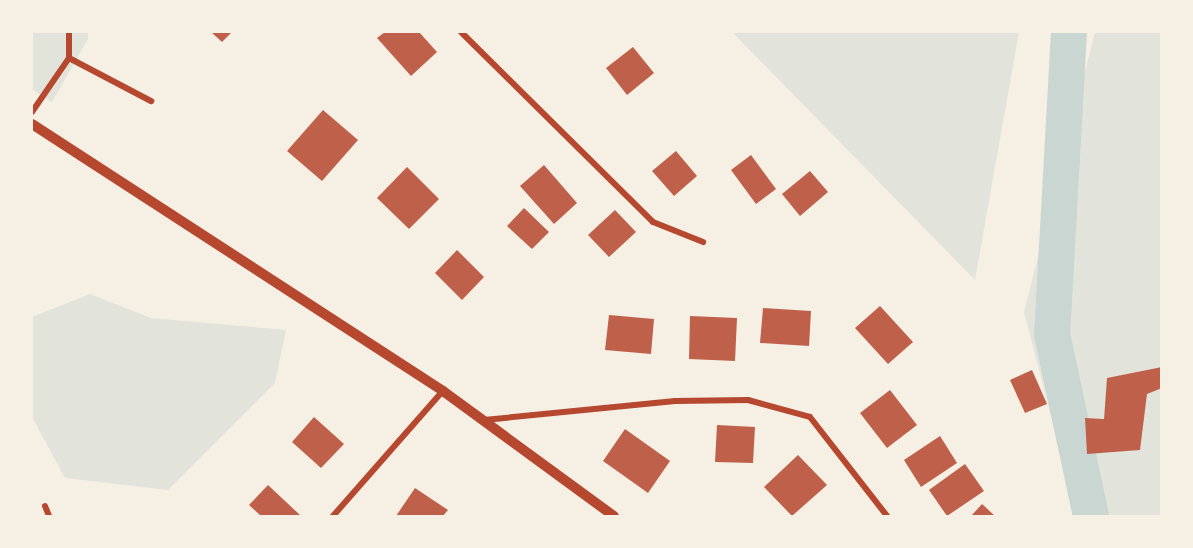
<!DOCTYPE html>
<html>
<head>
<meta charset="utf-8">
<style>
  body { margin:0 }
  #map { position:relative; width:1193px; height:548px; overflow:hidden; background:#f6efe4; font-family:Overpass,sans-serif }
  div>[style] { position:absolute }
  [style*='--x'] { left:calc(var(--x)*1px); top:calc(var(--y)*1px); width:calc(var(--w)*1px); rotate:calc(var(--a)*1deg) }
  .green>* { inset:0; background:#e2e4dc }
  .river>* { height:36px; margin:-18px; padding:0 18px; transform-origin:18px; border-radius:18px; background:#c9d6d2 }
  .building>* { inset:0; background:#bf614a }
  .minor>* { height:6px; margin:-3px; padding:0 3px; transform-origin:3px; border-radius:3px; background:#b5482f }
  .tertiary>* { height:10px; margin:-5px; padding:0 5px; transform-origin:5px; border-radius:5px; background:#b5482f }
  span { translate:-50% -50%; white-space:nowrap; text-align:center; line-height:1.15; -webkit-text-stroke:4.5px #f6efe4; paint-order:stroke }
  .frame { position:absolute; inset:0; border:33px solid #f6efe4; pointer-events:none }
</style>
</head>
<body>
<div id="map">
  <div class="green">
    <i style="clip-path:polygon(32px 32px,88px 32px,88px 39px,52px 102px,32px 89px)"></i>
    <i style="clip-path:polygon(732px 32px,1019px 32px,975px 280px)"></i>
    <i style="clip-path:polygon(1095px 32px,1161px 32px,1161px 516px,1077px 516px,1024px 312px)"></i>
    <i style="clip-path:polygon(90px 294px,151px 318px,286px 330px,275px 383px,168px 490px,65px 478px,32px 417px,32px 317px)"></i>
  </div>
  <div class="river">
    <i style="--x:1069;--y:32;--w:302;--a:93.2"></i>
    <i style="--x:1052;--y:334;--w:186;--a:77.9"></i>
  </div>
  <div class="building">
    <i style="clip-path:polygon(211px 32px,232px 32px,222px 42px)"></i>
    <i style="clip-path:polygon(385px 32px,419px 32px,437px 52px,411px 76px,377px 38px)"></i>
    <i style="clip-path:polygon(633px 47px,654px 73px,627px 95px,606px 68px)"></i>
    <i style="clip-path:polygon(323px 110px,358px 140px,322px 181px,287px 151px)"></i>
    <i style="clip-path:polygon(676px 151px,697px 176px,674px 196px,652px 171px)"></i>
    <i style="clip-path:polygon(751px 155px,776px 189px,756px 204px,731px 170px)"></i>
    <i style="clip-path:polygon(544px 165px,577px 203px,554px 224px,520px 186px)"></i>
    <i style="clip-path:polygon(407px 167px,439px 199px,409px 229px,377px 198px)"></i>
    <i style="clip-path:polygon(810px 171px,828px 192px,800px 216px,782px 194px)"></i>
    <i style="clip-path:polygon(524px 208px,549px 232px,532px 249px,507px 226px)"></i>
    <i style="clip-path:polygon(615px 210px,636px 232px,609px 257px,588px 235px)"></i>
    <i style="clip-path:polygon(457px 250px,484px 277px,462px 300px,435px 273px)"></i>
    <i style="clip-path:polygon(880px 306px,913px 342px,888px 364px,855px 328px)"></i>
    <i style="clip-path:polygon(763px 308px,811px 311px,809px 346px,760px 343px)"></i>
    <i style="clip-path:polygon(609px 315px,654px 319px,651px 354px,605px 350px)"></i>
    <i style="clip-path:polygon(690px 316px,737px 318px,735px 361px,689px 359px)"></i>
    <i style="clip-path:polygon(1162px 367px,1162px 388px,1147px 394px,1140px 450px,1087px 454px,1085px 418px,1104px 419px,1107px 378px)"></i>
    <i style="clip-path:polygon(1032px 370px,1047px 404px,1025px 413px,1010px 380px)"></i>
    <i style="clip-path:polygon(890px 390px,917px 425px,887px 448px,860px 413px)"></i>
    <i style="clip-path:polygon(314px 417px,344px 444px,321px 468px,292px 442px)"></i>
    <i style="clip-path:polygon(717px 425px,755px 427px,753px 463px,715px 462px)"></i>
    <i style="clip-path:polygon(625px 429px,670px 461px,648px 493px,603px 461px)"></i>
    <i style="clip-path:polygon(940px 436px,957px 463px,921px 487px,904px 460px)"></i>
    <i style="clip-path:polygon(798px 455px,827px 485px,792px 516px,764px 487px)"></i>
    <i style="clip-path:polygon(965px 464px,984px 491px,947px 516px,929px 490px)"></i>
    <i style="clip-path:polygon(268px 485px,301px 516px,261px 516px,249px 505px)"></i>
    <i style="clip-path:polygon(415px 488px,448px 510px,443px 516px,396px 516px)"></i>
    <i style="clip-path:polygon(982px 504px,995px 516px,971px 516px)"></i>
  </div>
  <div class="minor">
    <i style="--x:461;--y:32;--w:270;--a:44.7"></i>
    <i style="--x:653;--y:222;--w:54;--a:21.8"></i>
    <i style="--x:69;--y:58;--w:93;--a:27.7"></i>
    <i style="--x:32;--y:112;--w:65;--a:-55.6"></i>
    <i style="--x:69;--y:58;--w:26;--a:-90"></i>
    <i style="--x:484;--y:420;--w:192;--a:-5.7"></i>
    <i style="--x:675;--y:401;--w:73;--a:-0.8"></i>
    <i style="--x:748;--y:400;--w:64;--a:15.3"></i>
    <i style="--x:810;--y:417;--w:125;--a:52.1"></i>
    <i style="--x:45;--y:506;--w:11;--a:68"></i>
    <i style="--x:333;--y:516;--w:167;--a:-48.7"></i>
  </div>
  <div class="tertiary">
    <i style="--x:32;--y:124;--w:490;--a:33"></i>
    <i style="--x:443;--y:391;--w:212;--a:36.2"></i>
  </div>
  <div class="frame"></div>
</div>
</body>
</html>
